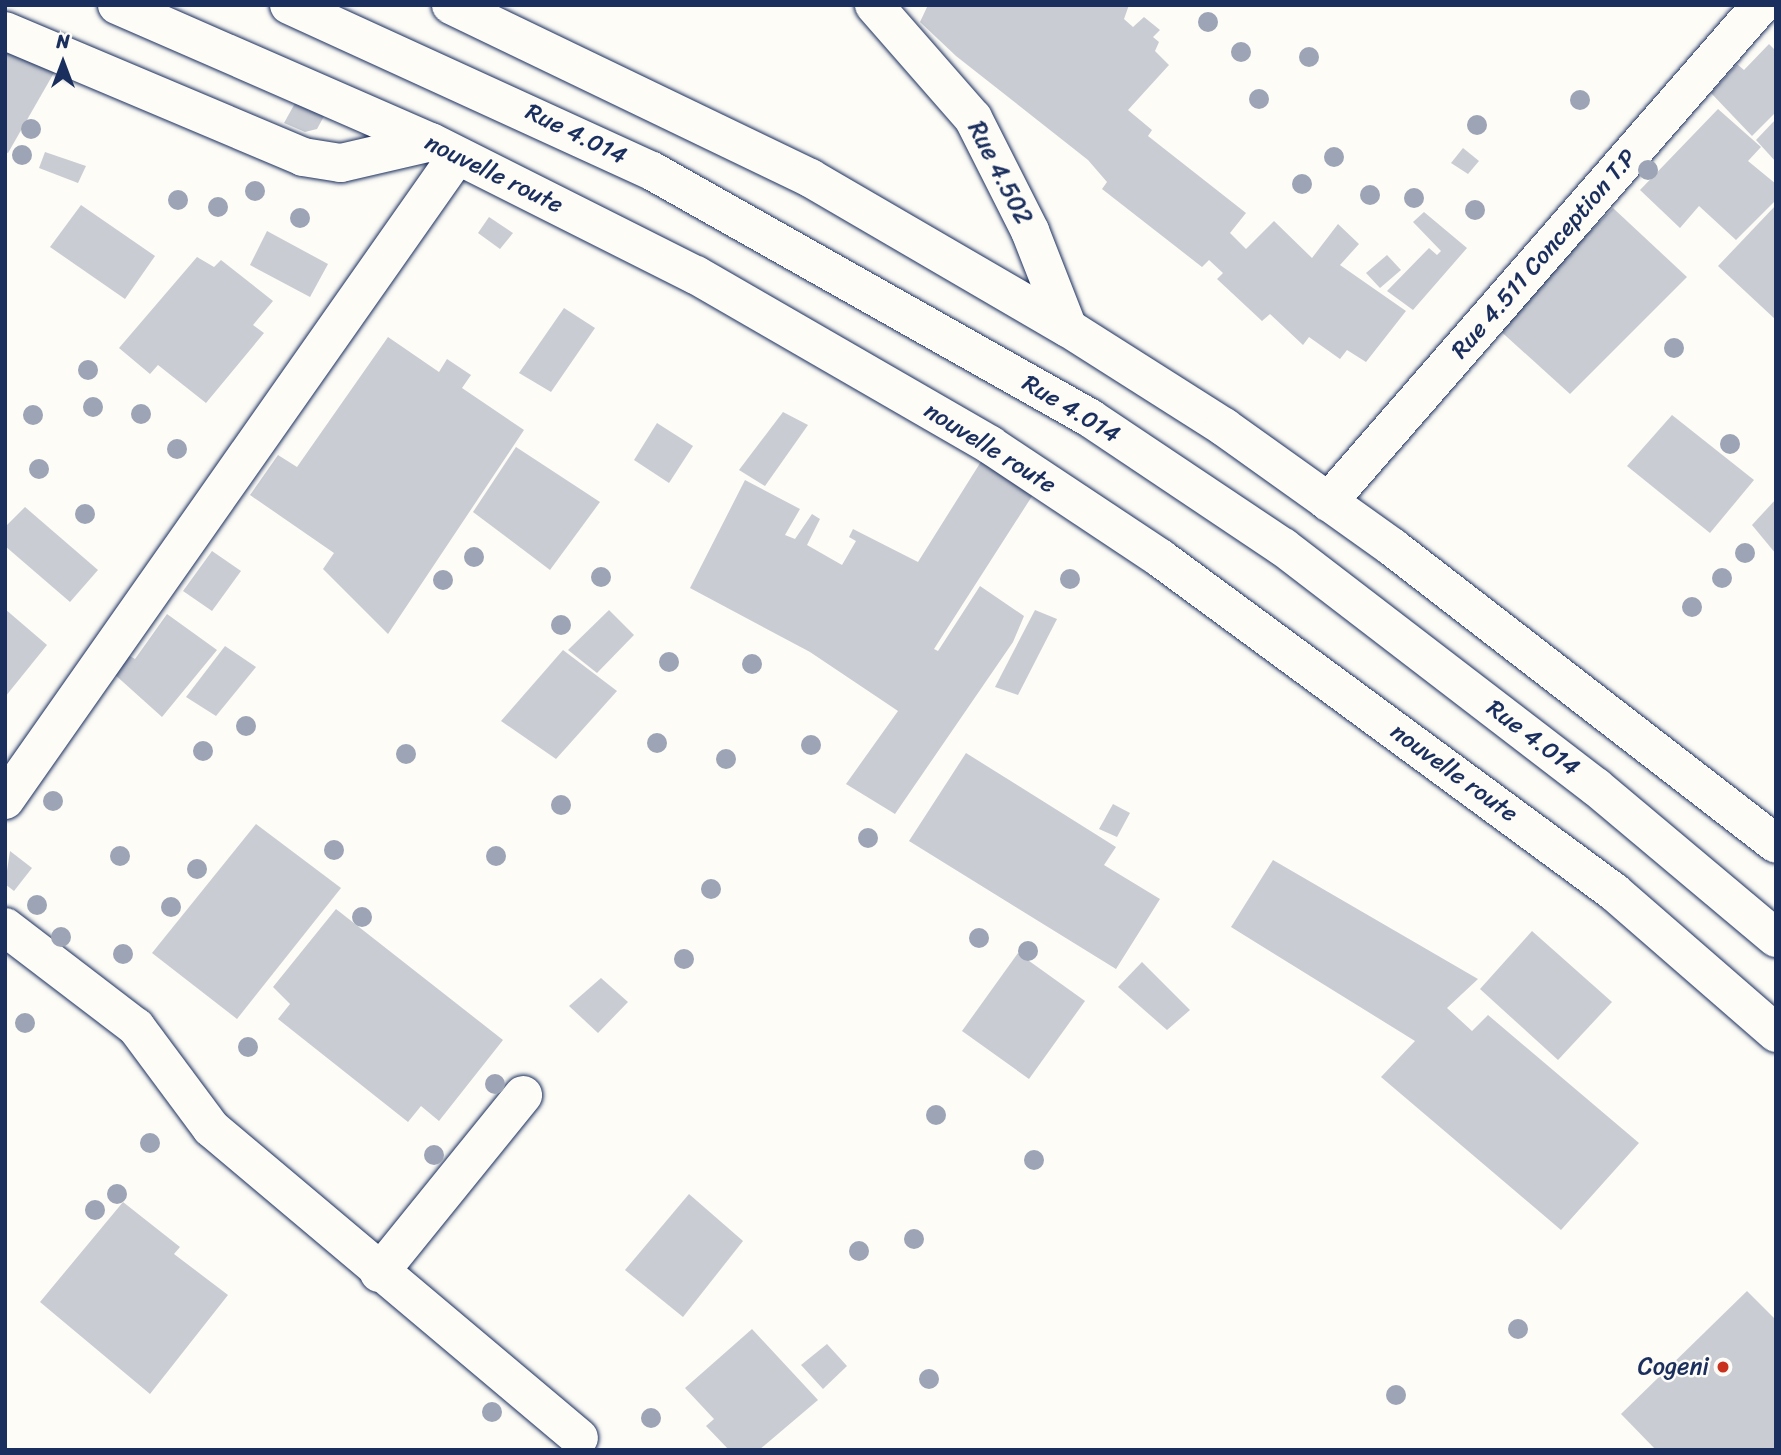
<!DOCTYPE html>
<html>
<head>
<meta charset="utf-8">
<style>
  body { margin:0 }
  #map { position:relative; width:1781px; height:1455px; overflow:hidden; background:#fdfcf7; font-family:Sriracha,sans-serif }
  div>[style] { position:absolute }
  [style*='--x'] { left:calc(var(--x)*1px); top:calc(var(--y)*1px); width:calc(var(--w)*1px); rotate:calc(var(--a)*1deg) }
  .building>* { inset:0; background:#c9ccd3 }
  .roads { filter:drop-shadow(0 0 2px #1b2f5e) drop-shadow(0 0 2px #1b2f5e) }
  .minor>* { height:38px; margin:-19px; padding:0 19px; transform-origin:19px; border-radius:19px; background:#fdfcf7 }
  .highway>* { height:38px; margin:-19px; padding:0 19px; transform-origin:19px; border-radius:19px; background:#fdfcf7 }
  .trees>* { width:20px; height:20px; margin:-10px; border-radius:50%; background:#9ca4b5 }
  .dots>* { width:19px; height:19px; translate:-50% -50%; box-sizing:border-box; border:4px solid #fdfcf7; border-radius:50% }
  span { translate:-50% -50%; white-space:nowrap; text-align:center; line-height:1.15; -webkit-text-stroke:5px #fdfcf7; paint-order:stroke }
  .street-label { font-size:24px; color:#1b2f5e }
  .poi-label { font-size:24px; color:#1b2f5e }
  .right { translate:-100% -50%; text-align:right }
  .frame { position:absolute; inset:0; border:7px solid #1b2f5e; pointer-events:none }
  .north { position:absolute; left:28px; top:28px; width:70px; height:70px; -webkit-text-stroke:5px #fdfcf7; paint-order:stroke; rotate:0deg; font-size:19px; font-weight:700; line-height:28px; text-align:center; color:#1b2f5e }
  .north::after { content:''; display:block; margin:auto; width:24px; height:32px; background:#1b2f5e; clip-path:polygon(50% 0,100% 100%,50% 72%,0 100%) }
</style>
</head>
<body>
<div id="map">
  <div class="building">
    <i style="clip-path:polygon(928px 5px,1129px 5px,1124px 19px,1133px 27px,1144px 17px,1160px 30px,1153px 37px,1159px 42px,1155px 51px,1169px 65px,1128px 110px,1152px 130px,1148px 136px,1246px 213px,1230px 233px,1246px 249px,1274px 221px,1312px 258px,1338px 224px,1359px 244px,1340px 265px,1406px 311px,1366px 362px,1347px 350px,1340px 359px,1309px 337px,1303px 345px,1270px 314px,1262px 321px,1217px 279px,1223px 273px,1209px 260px,1202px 267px,1102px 189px,1107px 182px,1088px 160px,956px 56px,920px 22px)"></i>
    <i style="clip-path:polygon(1769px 44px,1776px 51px,1776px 112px,1752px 136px,1711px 93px,1737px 64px,1744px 70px)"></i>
    <i style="clip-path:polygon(5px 48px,55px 71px,8px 153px,5px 152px)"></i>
    <i style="clip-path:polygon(299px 96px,328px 109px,317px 129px,305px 132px,284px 123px)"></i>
    <i style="clip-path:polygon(1718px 109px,1761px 147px,1748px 161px,1776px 184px,1776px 200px,1736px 240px,1699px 206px,1680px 228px,1640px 190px)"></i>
    <i style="clip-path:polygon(1776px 119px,1776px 162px,1756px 140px)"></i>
    <i style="clip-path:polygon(1463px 148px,1479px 161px,1468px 174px,1451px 163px)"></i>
    <i style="clip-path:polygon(45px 152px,86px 166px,78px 183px,39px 168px)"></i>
    <i style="clip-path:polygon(81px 205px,155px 256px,125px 299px,50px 247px)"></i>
    <i style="clip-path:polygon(1776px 205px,1776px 320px,1718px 266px)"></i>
    <i style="clip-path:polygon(1613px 208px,1687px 277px,1570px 394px,1496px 327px)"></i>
    <i style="clip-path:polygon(1424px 212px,1467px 248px,1413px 310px,1387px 291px,1429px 248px,1437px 255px,1441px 251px,1413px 222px)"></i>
    <i style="clip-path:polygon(489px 217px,513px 233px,500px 249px,478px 233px)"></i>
    <i style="clip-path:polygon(267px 231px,328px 264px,310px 297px,250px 265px)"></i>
    <i style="clip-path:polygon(1387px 255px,1401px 270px,1380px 288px,1366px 273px)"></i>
    <i style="clip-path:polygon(197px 257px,214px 267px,221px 260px,273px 301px,253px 325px,264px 333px,206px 403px,158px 365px,150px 374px,119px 348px)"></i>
    <i style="clip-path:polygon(564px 308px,595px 328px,551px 392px,519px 373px)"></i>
    <i style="clip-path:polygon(388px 337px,439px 372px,447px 359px,471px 375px,462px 388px,524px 430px,388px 634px,323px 569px,334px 553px,250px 495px,278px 455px,297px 467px)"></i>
    <i style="clip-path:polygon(783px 412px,808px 425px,765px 486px,739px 470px)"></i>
    <i style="clip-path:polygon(1672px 415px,1754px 480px,1710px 533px,1627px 466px)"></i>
    <i style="clip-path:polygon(657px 423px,693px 446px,669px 483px,634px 460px)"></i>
    <i style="clip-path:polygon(516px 447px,600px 502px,550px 570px,473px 512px)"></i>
    <i style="clip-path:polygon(982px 460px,1036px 490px,934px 649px,938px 651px,980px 586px,1024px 616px,1013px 642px,895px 814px,846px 784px,898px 711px,810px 652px,690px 588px,745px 480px,800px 509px,785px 535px,795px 539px,812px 514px,820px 519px,807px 545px,842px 565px,856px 541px,849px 537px,853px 529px,918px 562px)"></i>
    <i style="clip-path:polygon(1776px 499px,1776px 554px,1752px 525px)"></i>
    <i style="clip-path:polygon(25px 507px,98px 570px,70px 602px,5px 546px,5px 527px)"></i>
    <i style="clip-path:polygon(212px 551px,241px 571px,212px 611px,183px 591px)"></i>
    <i style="clip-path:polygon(5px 609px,47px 645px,5px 697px)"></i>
    <i style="clip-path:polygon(609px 610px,634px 635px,597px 673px,568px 650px)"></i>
    <i style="clip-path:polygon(1035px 610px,1057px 619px,1018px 695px,995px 687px)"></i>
    <i style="clip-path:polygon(167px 614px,217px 650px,162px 717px,113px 673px,128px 655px,135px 659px)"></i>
    <i style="clip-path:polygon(225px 646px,256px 667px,216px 716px,186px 697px)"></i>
    <i style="clip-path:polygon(563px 650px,617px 691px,556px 759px,501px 721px)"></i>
    <i style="clip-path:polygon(966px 753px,1116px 847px,1104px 865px,1160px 899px,1116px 969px,909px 841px)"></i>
    <i style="clip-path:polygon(1113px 804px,1130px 813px,1117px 837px,1099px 829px)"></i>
    <i style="clip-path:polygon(256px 824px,341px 888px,237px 1019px,152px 953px)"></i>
    <i style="clip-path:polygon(10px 851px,32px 868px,14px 891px,5px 884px)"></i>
    <i style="clip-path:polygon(1273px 860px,1478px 979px,1447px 1008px,1472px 1031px,1488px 1015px,1639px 1143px,1561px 1230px,1381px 1077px,1415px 1041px,1231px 927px)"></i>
    <i style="clip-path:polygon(336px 909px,503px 1040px,439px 1121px,421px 1106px,408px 1122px,278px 1019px,290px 1004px,273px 987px)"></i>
    <i style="clip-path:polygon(1532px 931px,1612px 1002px,1558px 1060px,1480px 989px)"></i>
    <i style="clip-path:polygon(1018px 953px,1085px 1001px,1029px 1079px,962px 1031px)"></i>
    <i style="clip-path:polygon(1142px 962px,1190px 1010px,1167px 1030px,1118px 987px)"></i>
    <i style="clip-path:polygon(601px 978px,628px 1002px,598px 1033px,569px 1006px)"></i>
    <i style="clip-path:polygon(689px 1194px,743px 1241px,683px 1317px,625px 1270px)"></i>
    <i style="clip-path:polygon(123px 1202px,180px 1247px,174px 1254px,228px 1295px,150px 1394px,40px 1302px)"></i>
    <i style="clip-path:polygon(1747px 1291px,1776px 1320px,1776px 1450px,1656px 1450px,1621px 1414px)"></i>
    <i style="clip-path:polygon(752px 1329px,818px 1400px,759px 1450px,729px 1450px,706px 1426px,714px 1419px,685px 1388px)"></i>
    <i style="clip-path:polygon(827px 1344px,847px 1366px,823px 1389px,801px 1365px)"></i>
  </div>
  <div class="roads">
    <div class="minor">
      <i style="--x:874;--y:5;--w:150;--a:48.8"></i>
      <i style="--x:973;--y:118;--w:127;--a:63.2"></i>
      <i style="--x:1030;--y:231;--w:104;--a:68.6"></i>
      <i style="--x:5;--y:31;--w:324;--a:22.9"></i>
      <i style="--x:303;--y:157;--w:38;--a:9"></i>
      <i style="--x:341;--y:163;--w:92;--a:-13.1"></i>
      <i style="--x:1328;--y:502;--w:659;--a:-48.94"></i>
      <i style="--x:5;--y:800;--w:787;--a:-54.94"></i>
      <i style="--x:5;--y:927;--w:165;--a:37.4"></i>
      <i style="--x:136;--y:1027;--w:126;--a:53.4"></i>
      <i style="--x:211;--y:1128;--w:481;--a:40.1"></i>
      <i style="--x:379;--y:1273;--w:229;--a:-51"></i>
    </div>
    <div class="highway">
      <i style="--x:117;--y:5;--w:343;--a:23.6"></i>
      <i style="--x:431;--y:142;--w:297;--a:26.7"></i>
      <i style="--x:696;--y:275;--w:340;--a:30"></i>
      <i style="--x:990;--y:445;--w:204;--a:33.6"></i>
      <i style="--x:1160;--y:558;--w:564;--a:36.34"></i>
      <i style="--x:1614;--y:892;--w:215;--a:41"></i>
      <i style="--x:289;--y:5;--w:399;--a:24.6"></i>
      <i style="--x:652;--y:171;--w:503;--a:29.42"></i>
      <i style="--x:1090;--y:418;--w:232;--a:33.8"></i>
      <i style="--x:1283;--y:547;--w:394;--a:37.5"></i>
      <i style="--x:1596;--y:787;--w:235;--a:40"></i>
      <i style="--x:451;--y:5;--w:399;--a:25.7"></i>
      <i style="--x:810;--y:178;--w:298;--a:30.2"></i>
      <i style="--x:1068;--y:328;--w:185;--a:32.4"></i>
      <i style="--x:1224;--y:427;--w:206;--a:35.5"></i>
      <i style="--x:1392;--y:547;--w:485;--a:37.7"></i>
    </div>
  </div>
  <div class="trees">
    <i style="left:1208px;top:22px"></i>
    <i style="left:1241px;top:52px"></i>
    <i style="left:1309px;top:57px"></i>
    <i style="left:1259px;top:99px"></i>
    <i style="left:1580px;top:100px"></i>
    <i style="left:1477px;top:125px"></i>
    <i style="left:31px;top:129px"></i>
    <i style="left:22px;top:155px"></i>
    <i style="left:1334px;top:157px"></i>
    <i style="left:1648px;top:170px"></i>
    <i style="left:1302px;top:184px"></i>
    <i style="left:255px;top:191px"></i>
    <i style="left:1370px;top:195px"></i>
    <i style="left:1414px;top:198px"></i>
    <i style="left:178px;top:200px"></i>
    <i style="left:218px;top:207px"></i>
    <i style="left:1475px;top:210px"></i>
    <i style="left:300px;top:218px"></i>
    <i style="left:1674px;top:348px"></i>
    <i style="left:88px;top:370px"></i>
    <i style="left:93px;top:407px"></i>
    <i style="left:141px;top:414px"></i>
    <i style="left:33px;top:415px"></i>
    <i style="left:1730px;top:444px"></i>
    <i style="left:177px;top:449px"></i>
    <i style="left:39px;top:469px"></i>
    <i style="left:85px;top:514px"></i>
    <i style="left:1745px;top:553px"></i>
    <i style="left:474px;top:557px"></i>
    <i style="left:601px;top:577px"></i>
    <i style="left:1722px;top:578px"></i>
    <i style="left:1070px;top:579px"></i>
    <i style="left:443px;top:580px"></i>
    <i style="left:1692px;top:607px"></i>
    <i style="left:561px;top:625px"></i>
    <i style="left:669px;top:662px"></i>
    <i style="left:752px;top:664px"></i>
    <i style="left:246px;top:726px"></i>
    <i style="left:657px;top:743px"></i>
    <i style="left:811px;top:745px"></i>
    <i style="left:203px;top:751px"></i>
    <i style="left:406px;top:754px"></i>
    <i style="left:726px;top:759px"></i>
    <i style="left:53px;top:801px"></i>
    <i style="left:561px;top:805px"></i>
    <i style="left:868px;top:838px"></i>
    <i style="left:334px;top:850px"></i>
    <i style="left:120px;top:856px"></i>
    <i style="left:496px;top:856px"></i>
    <i style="left:197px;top:869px"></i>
    <i style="left:711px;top:889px"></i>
    <i style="left:37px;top:905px"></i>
    <i style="left:171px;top:907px"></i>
    <i style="left:362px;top:917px"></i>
    <i style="left:61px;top:937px"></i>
    <i style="left:979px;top:938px"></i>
    <i style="left:1028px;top:951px"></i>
    <i style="left:123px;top:954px"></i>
    <i style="left:684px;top:959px"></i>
    <i style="left:25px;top:1023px"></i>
    <i style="left:248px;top:1047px"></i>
    <i style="left:495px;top:1084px"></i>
    <i style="left:936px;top:1115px"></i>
    <i style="left:150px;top:1143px"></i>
    <i style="left:434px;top:1155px"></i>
    <i style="left:1034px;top:1160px"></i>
    <i style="left:117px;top:1194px"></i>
    <i style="left:95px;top:1210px"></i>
    <i style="left:914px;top:1239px"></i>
    <i style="left:859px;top:1251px"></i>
    <i style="left:1518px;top:1329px"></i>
    <i style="left:929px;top:1379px"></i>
    <i style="left:1396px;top:1395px"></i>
    <i style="left:492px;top:1412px"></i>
    <i style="left:651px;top:1418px"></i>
  </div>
  <div class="dots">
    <i style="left:1723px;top:1367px;background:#c8321e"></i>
  </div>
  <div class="street-label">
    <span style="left:576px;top:134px;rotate:26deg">Rue 4.014</span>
    <span style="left:1000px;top:173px;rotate:63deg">Rue 4.502</span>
    <span style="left:494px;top:174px;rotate:26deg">nouvelle route</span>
    <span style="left:1544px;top:254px;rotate:-49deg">Rue 4.511 Conception T.P</span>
    <span style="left:1071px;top:409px;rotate:31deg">Rue 4.014</span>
    <span style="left:990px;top:448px;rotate:32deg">nouvelle route</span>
    <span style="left:1533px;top:738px;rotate:37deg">Rue 4.014</span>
    <span style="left:1454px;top:773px;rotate:36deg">nouvelle route</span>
  </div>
  <div class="poi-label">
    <span class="right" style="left:1709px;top:1367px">Cogeni</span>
  </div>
  <div class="frame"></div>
  <div class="north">N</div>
</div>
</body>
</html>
